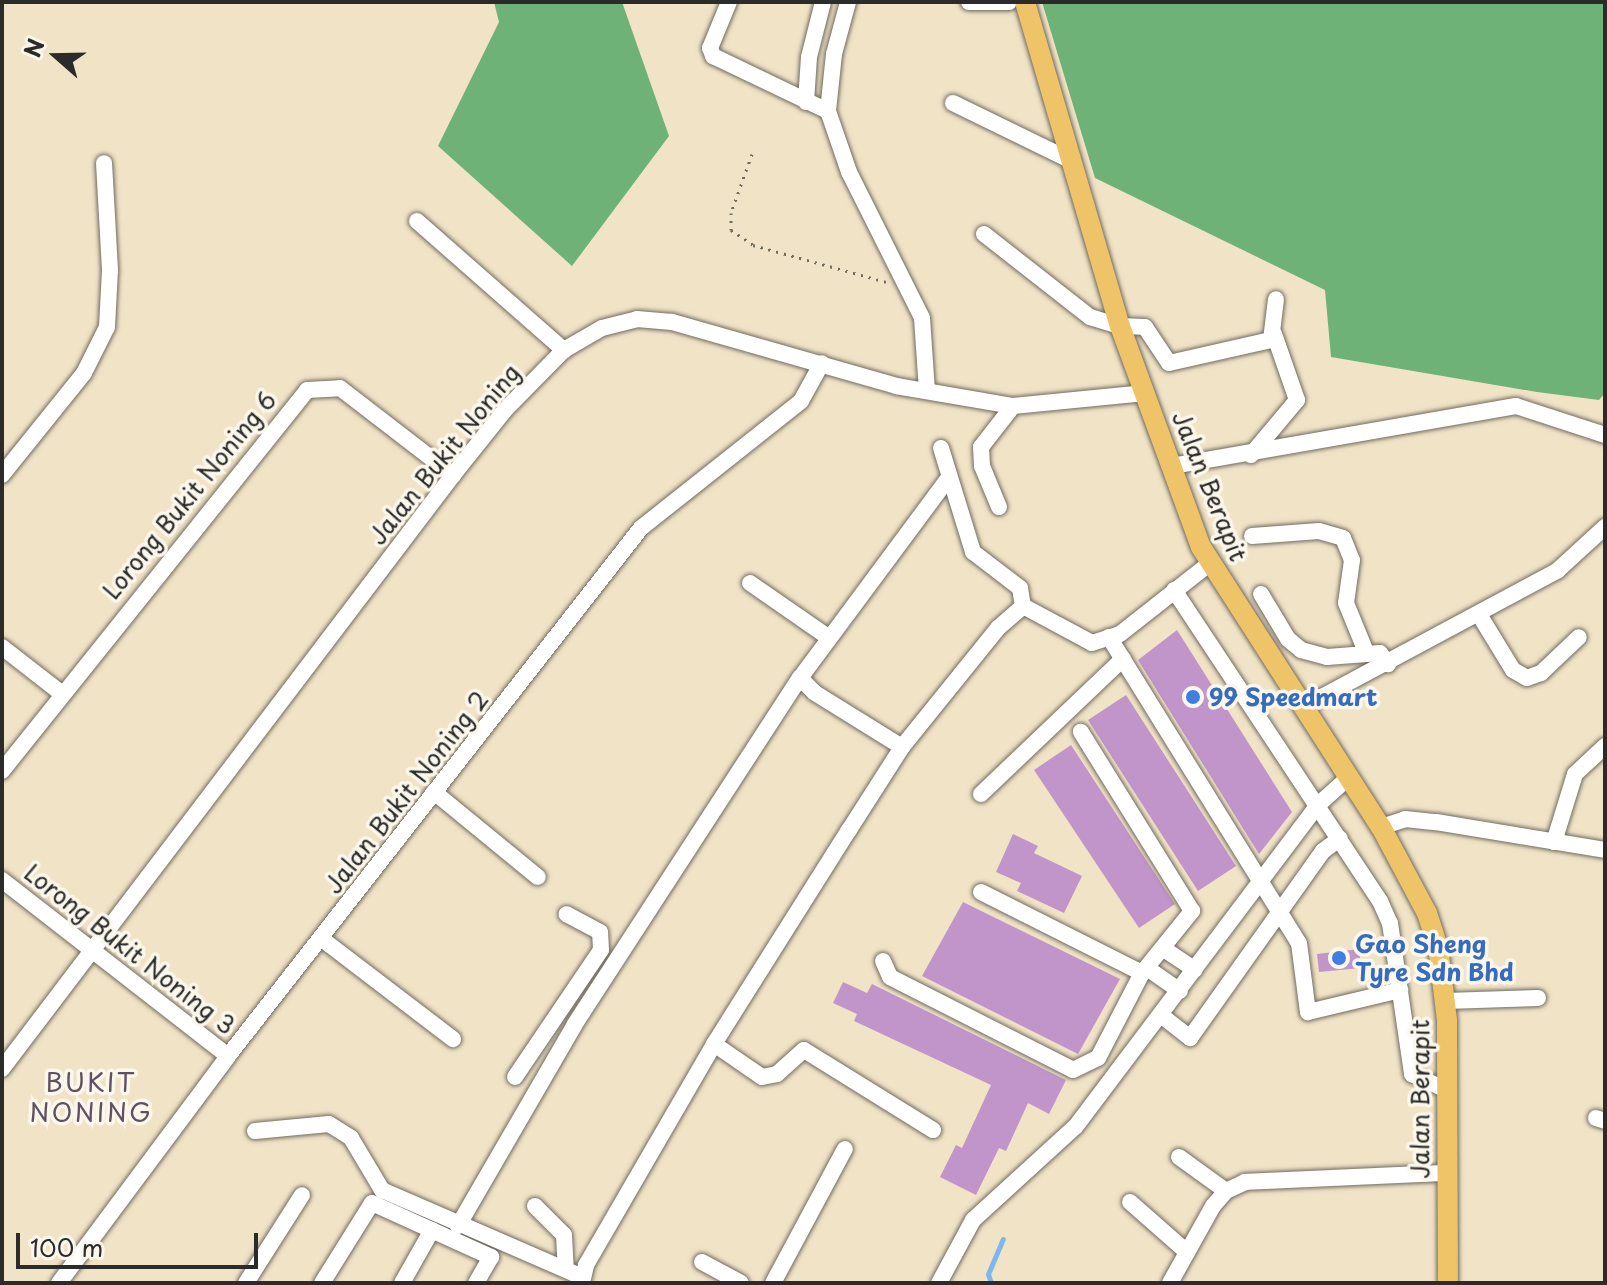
<!DOCTYPE html>
<html>
<head>
<meta charset="utf-8">
<style>
  body { margin:0 }
  #map { position:relative; width:1607px; height:1285px; overflow:hidden; background:#f1e3c6; font-family:"Playpen Sans",sans-serif }
  div>[style] { position:absolute }
  [style*='--x'] { left:calc(var(--x)*1px); top:calc(var(--y)*1px); width:calc(var(--w)*1px); rotate:calc(var(--a)*1deg) }
  .forest>* { inset:0; background:#6eb277 }
  .stream>* { height:5px; margin:-2.5px; padding:0 2.5px; transform-origin:2.5px; border-radius:2.5px; background:#7db7ee }
  .building>* { inset:0; background:#c195c9 }
  .path>* { height:3px; margin-top:-1.5px; transform-origin:0; background:repeating-linear-gradient(90deg,#706b61 0 2px,transparent 0 8px) }
  .roads { filter:drop-shadow(0 0 2px #706b61) drop-shadow(0 0 2px #706b61) }
  .minor>* { height:16px; margin:-8px; padding:0 8px; transform-origin:8px; border-radius:8px; background:#fff }
  .major>* { height:20px; margin:-10px; padding:0 10px; transform-origin:10px; border-radius:10px; background:#efc469 }
  .dots>* { width:22px; height:22px; translate:-50% -50%; box-sizing:border-box; border:4px solid #fbf7ec; border-radius:50% }
  span { translate:-50% -50%; white-space:nowrap; text-align:center; line-height:1.15; -webkit-text-stroke:7px #fbf7ec; paint-order:stroke }
  .street-label { font-size:24px; color:#2b2b2b }
  .shop-label { font-size:24px; color:#366cbe; font-weight:700 }
  .left { translate:0 -50%; text-align:left }
  .neighbourhood-label { font-size:26px; color:#605062; letter-spacing:2px }
  .frame { position:absolute; inset:0; border:4px solid #2b2b2b; pointer-events:none }
  .north { position:absolute; left:16px; top:16px; width:80px; height:80px; -webkit-text-stroke:6px #fbf7ec; paint-order:stroke; rotate:290deg; font-size:22px; font-weight:700; line-height:32px; text-align:center; color:#2b2b2b }
  .north::after { content:''; display:block; margin:auto; width:28px; height:36px; background:#2b2b2b; clip-path:polygon(50% 0,100% 100%,50% 72%,0 100%) }
  .scale { position:absolute; left:16px; top:1233px; width:242px; height:36px; box-sizing:border-box; border:4px solid #2b2b2b; border-top:0; padding-left:10px; font-size:24px; line-height:28px; white-space:nowrap; color:#2b2b2b; -webkit-text-stroke:6px #fbf7ec; paint-order:stroke }
</style>
</head>
<body>
<div id="map">
  <div class="forest">
    <i style="clip-path:polygon(494px 2px,622px 2px,669px 136px,572px 266px,438px 146px,499px 22px)"></i>
    <i style="clip-path:polygon(1042px 2px,1605px 2px,1605px 393px,1599px 400px,1537px 392px,1331px 357px,1325px 290px,1095px 178px)"></i>
  </div>
  <div class="stream">
    <i style="--x:991;--y:1283;--w:9;--a:-108"></i>
    <i style="--x:988;--y:1274;--w:38;--a:-67"></i>
  </div>
  <div class="building">
    <i style="clip-path:polygon(1177px 630px,1292px 812px,1259px 854px,1138px 660px)"></i>
    <i style="clip-path:polygon(1126px 695px,1236px 866px,1198px 891px,1088px 720px)"></i>
    <i style="clip-path:polygon(1071px 745px,1175px 904px,1139px 928px,1034px 770px)"></i>
    <i style="clip-path:polygon(1013px 834px,1038px 846px,1034px 853px,1082px 876px,1064px 913px,1017px 891px,1021px 883px,996px 872px)"></i>
    <i style="clip-path:polygon(963px 902px,1120px 979px,1078px 1054px,922px 976px)"></i>
    <i style="clip-path:polygon(1359px 949px,1361px 968px,1319px 972px,1317px 954px)"></i>
    <i style="clip-path:polygon(843px 982px,867px 993px,872px 984px,1066px 1080px,1049px 1114px,1028px 1103px,1006px 1151px,999px 1148px,976px 1195px,940px 1177px,956px 1145px,962px 1148px,991px 1085px,854px 1021px,857px 1014px,833px 1003px)"></i>
  </div>
  <div class="path">
    <i style="--x:752;--y:154;--w:63;--a:109.6"></i>
    <i style="--x:731;--y:213;--w:17;--a:90"></i>
    <i style="--x:731;--y:230;--w:27;--a:34"></i>
    <i style="--x:753;--y:245;--w:138;--a:15.5"></i>
  </div>
  <div class="roads">
    <div class="minor">
      <i style="--x:729;--y:2;--w:50;--a:112.4"></i>
      <i style="--x:710;--y:48;--w:9;--a:69"></i>
      <i style="--x:713;--y:56;--w:127;--a:25.6"></i>
      <i style="--x:828;--y:111;--w:65;--a:71"></i>
      <i style="--x:849;--y:172;--w:163;--a:63.4"></i>
      <i style="--x:922;--y:318;--w:73;--a:86.1"></i>
      <i style="--x:969;--y:2;--w:40;--a:0"></i>
      <i style="--x:806;--y:102;--w:45;--a:-86.2"></i>
      <i style="--x:809;--y:57;--w:57;--a:-75.7"></i>
      <i style="--x:953;--y:103;--w:130;--a:26"></i>
      <i style="--x:828;--y:111;--w:57;--a:-84"></i>
      <i style="--x:834;--y:54;--w:54;--a:-74.9"></i>
      <i style="--x:417;--y:221;--w:196;--a:41.3"></i>
      <i style="--x:984;--y:234;--w:135;--a:38.1"></i>
      <i style="--x:1090;--y:317;--w:31;--a:17"></i>
      <i style="--x:1120;--y:326;--w:25;--a:2"></i>
      <i style="--x:1145;--y:327;--w:43;--a:56.3"></i>
      <i style="--x:1169;--y:363;--w:105;--a:-12.7"></i>
      <i style="--x:1271;--y:340;--w:41;--a:-83"></i>
      <i style="--x:941;--y:448;--w:109;--a:72.9"></i>
      <i style="--x:973;--y:552;--w:59;--a:37.5"></i>
      <i style="--x:1020;--y:588;--w:18;--a:81"></i>
      <i style="--x:1251;--y:455;--w:72;--a:-50.1"></i>
      <i style="--x:1297;--y:400;--w:70;--a:-109.2"></i>
      <i style="--x:1172;--y:466;--w:349;--a:-9.9"></i>
      <i style="--x:1516;--y:406;--w:94;--a:18"></i>
      <i style="--x:2;--y:475;--w:131;--a:-51.2"></i>
      <i style="--x:84;--y:373;--w:51;--a:-63.4"></i>
      <i style="--x:107;--y:327;--w:57;--a:-87"></i>
      <i style="--x:110;--y:270;--w:107;--a:-93.2"></i>
      <i style="--x:999;--y:507;--w:44;--a:-112.5"></i>
      <i style="--x:982;--y:466;--w:19;--a:-93"></i>
      <i style="--x:981;--y:447;--w:52;--a:-52"></i>
      <i style="--x:1252;--y:536;--w:67;--a:-4.3"></i>
      <i style="--x:1319;--y:531;--w:25;--a:16"></i>
      <i style="--x:1343;--y:538;--w:24;--a:68"></i>
      <i style="--x:1352;--y:560;--w:43;--a:97.9"></i>
      <i style="--x:1346;--y:603;--w:53;--a:67.8"></i>
      <i style="--x:750;--y:583;--w:95;--a:34.7"></i>
      <i style="--x:1174;--y:590;--w:373;--a:56.5"></i>
      <i style="--x:1380;--y:901;--w:24;--a:66"></i>
      <i style="--x:1390;--y:923;--w:153;--a:81.7"></i>
      <i style="--x:1412;--y:1074;--w:38;--a:25"></i>
      <i style="--x:1261;--y:594;--w:52;--a:59"></i>
      <i style="--x:1288;--y:639;--w:17;--a:40"></i>
      <i style="--x:1301;--y:650;--w:27;--a:15"></i>
      <i style="--x:1327;--y:657;--w:53;--a:-4.3"></i>
      <i style="--x:1380;--y:653;--w:14;--a:54"></i>
      <i style="--x:1480;--y:616;--w:63;--a:58.6"></i>
      <i style="--x:1513;--y:670;--w:16;--a:30"></i>
      <i style="--x:1527;--y:678;--w:15;--a:-20"></i>
      <i style="--x:1541;--y:673;--w:52;--a:-43.5"></i>
      <i style="--x:1109;--y:637;--w:360;--a:58.2"></i>
      <i style="--x:1299;--y:943;--w:70;--a:82.6"></i>
      <i style="--x:1308;--y:1012;--w:95;--a:-13.4"></i>
      <i style="--x:2;--y:647;--w:75;--a:37.9"></i>
      <i style="--x:800;--y:678;--w:21;--a:45"></i>
      <i style="--x:815;--y:693;--w:102;--a:31.8"></i>
      <i style="--x:1303;--y:707;--w:289;--a:-28.2"></i>
      <i style="--x:1558;--y:570;--w:64;--a:-42.5"></i>
      <i style="--x:2;--y:771;--w:488;--a:-51.3"></i>
      <i style="--x:307;--y:390;--w:33;--a:-3"></i>
      <i style="--x:340;--y:388;--w:143;--a:37.6"></i>
      <i style="--x:434;--y:792;--w:134;--a:39.3"></i>
      <i style="--x:981;--y:794;--w:196;--a:-43.6"></i>
      <i style="--x:1381;--y:827;--w:25;--a:-18"></i>
      <i style="--x:1405;--y:819;--w:31;--a:6"></i>
      <i style="--x:1436;--y:822;--w:171;--a:9.4"></i>
      <i style="--x:1554;--y:842;--w:71;--a:-72.8"></i>
      <i style="--x:1575;--y:774;--w:41;--a:-43"></i>
      <i style="--x:2;--y:880;--w:286;--a:37.9"></i>
      <i style="--x:981;--y:892;--w:180;--a:26.7"></i>
      <i style="--x:322;--y:939;--w:165;--a:37.4"></i>
      <i style="--x:1164;--y:949;--w:37;--a:34"></i>
      <i style="--x:883;--y:961;--w:17;--a:66"></i>
      <i style="--x:890;--y:977;--w:205;--a:26.9"></i>
      <i style="--x:1073;--y:1070;--w:28;--a:-26"></i>
      <i style="--x:1098;--y:1058;--w:96;--a:-62.6"></i>
      <i style="--x:1142;--y:973;--w:80;--a:-51.1"></i>
      <i style="--x:1192;--y:911;--w:211;--a:-121.8"></i>
      <i style="--x:1147;--y:968;--w:40;--a:34.9"></i>
      <i style="--x:1446;--y:1001;--w:92;--a:-1.9"></i>
      <i style="--x:1162;--y:1016;--w:36;--a:38"></i>
      <i style="--x:1190;--y:1038;--w:229;--a:-54.6"></i>
      <i style="--x:1323;--y:851;--w:21;--a:-37"></i>
      <i style="--x:714;--y:1044;--w:58;--a:34.5"></i>
      <i style="--x:762;--y:1077;--w:15;--a:-11"></i>
      <i style="--x:777;--y:1074;--w:36;--a:-42"></i>
      <i style="--x:804;--y:1050;--w:152;--a:31.8"></i>
      <i style="--x:2;--y:1069;--w:746;--a:-52.79"></i>
      <i style="--x:453;--y:475;--w:82;--a:-51.4"></i>
      <i style="--x:504;--y:411;--w:86;--a:-45.5"></i>
      <i style="--x:564;--y:350;--w:44;--a:-30.1"></i>
      <i style="--x:602;--y:328;--w:36;--a:-14"></i>
      <i style="--x:637;--y:319;--w:35;--a:5"></i>
      <i style="--x:672;--y:322;--w:233;--a:15.9"></i>
      <i style="--x:896;--y:386;--w:119;--a:9.7"></i>
      <i style="--x:1013;--y:406;--w:133;--a:-5.6"></i>
      <i style="--x:515;--y:1077;--w:153;--a:-55.9"></i>
      <i style="--x:601;--y:950;--w:18;--a:-93"></i>
      <i style="--x:600;--y:932;--w:38;--a:-152"></i>
      <i style="--x:1596;--y:1118;--w:9;--a:18"></i>
      <i style="--x:255;--y:1131;--w:74;--a:-5.4"></i>
      <i style="--x:329;--y:1124;--w:26;--a:32"></i>
      <i style="--x:351;--y:1138;--w:61;--a:59.2"></i>
      <i style="--x:382;--y:1190;--w:218;--a:23.5"></i>
      <i style="--x:1179;--y:1157;--w:58;--a:35.9"></i>
      <i style="--x:1130;--y:1202;--w:76;--a:41.3"></i>
      <i style="--x:535;--y:1206;--w:41;--a:45"></i>
      <i style="--x:564;--y:1235;--w:34;--a:87"></i>
      <i style="--x:458;--y:1226;--w:233;--a:-59.9"></i>
      <i style="--x:575;--y:1024;--w:413;--a:-57"></i>
      <i style="--x:800;--y:678;--w:247;--a:-53.4"></i>
      <i style="--x:702;--y:1262;--w:44;--a:28.3"></i>
      <i style="--x:59;--y:1283;--w:283;--a:-53.3"></i>
      <i style="--x:228;--y:1056;--w:670;--a:-51.97"></i>
      <i style="--x:641;--y:528;--w:204;--a:-38.4"></i>
      <i style="--x:801;--y:401;--w:43;--a:-61.1"></i>
      <i style="--x:246;--y:1283;--w:104;--a:-57.5"></i>
      <i style="--x:322;--y:1283;--w:94;--a:-58"></i>
      <i style="--x:372;--y:1203;--w:131;--a:24.4"></i>
      <i style="--x:491;--y:1257;--w:30;--a:120"></i>
      <i style="--x:402;--y:1283;--w:61;--a:-60.5"></i>
      <i style="--x:582;--y:1283;--w:18;--a:-77"></i>
      <i style="--x:586;--y:1265;--w:255;--a:-59.9"></i>
      <i style="--x:714;--y:1044;--w:253;--a:-57.8"></i>
      <i style="--x:849;--y:830;--w:98;--a:-57.4"></i>
      <i style="--x:902;--y:747;--w:153;--a:-51.1"></i>
      <i style="--x:998;--y:628;--w:33;--a:-41"></i>
      <i style="--x:1023;--y:606;--w:78;--a:28.2"></i>
      <i style="--x:1092;--y:643;--w:29;--a:-18"></i>
      <i style="--x:1120;--y:634;--w:113;--a:-38.2"></i>
      <i style="--x:773;--y:1283;--w:152;--a:-61.8"></i>
      <i style="--x:939;--y:1283;--w:72;--a:-61.6"></i>
      <i style="--x:973;--y:1220;--w:139;--a:-42.4"></i>
      <i style="--x:1076;--y:1126;--w:403;--a:-53"></i>
      <i style="--x:1319;--y:804;--w:39;--a:-42"></i>
      <i style="--x:1170;--y:1283;--w:88;--a:-60.8"></i>
      <i style="--x:1213;--y:1206;--w:20;--a:-49"></i>
      <i style="--x:1226;--y:1191;--w:21;--a:-25"></i>
      <i style="--x:1245;--y:1182;--w:201;--a:-2.6"></i>
    </div>
    <div class="major">
      <i style="--x:1025;--y:2;--w:338;--a:73.7"></i>
      <i style="--x:1120;--y:326;--w:235;--a:69.9"></i>
      <i style="--x:1201;--y:547;--w:333;--a:57.3"></i>
      <i style="--x:1381;--y:827;--w:98;--a:61.9"></i>
      <i style="--x:1427;--y:913;--w:35;--a:72"></i>
      <i style="--x:1438;--y:946;--w:75;--a:83.1"></i>
      <i style="--x:1447;--y:1020;--w:263;--a:89.8"></i>
    </div>
  </div>
  <div class="dots">
    <i style="left:1193px;top:697px;background:#3f7fe0"></i>
    <i style="left:1339px;top:958px;background:#3f7fe0"></i>
  </div>
  <div class="street-label">
    <span style="left:444px;top:454px;rotate:-51deg">Jalan Bukit Noning</span>
    <span style="left:1210px;top:486px;rotate:68deg">Jalan Berapit</span>
    <span style="left:189px;top:495px;rotate:-51deg">Lorong Bukit Noning 6</span>
    <span style="left:406px;top:792px;rotate:-52deg">Jalan Bukit Noning 2</span>
    <span style="left:130px;top:949px;rotate:38deg">Lorong Bukit Noning 3</span>
    <span style="left:1420px;top:1099px;rotate:-90deg">Jalan Berapit</span>
  </div>
  <div class="shop-label">
    <span class="left" style="left:1209px;top:697px">99 Speedmart</span>
    <span class="left" style="left:1355px;top:958px">Gao Sheng<br>Tyre Sdn Bhd</span>
  </div>
  <div class="neighbourhood-label">
    <span style="left:91px;top:1097px">BUKIT<br>NONING</span>
  </div>
  <div class="frame"></div>
  <div class="north">N</div>
  <div class="scale">100 m</div>
</div>
</body>
</html>
